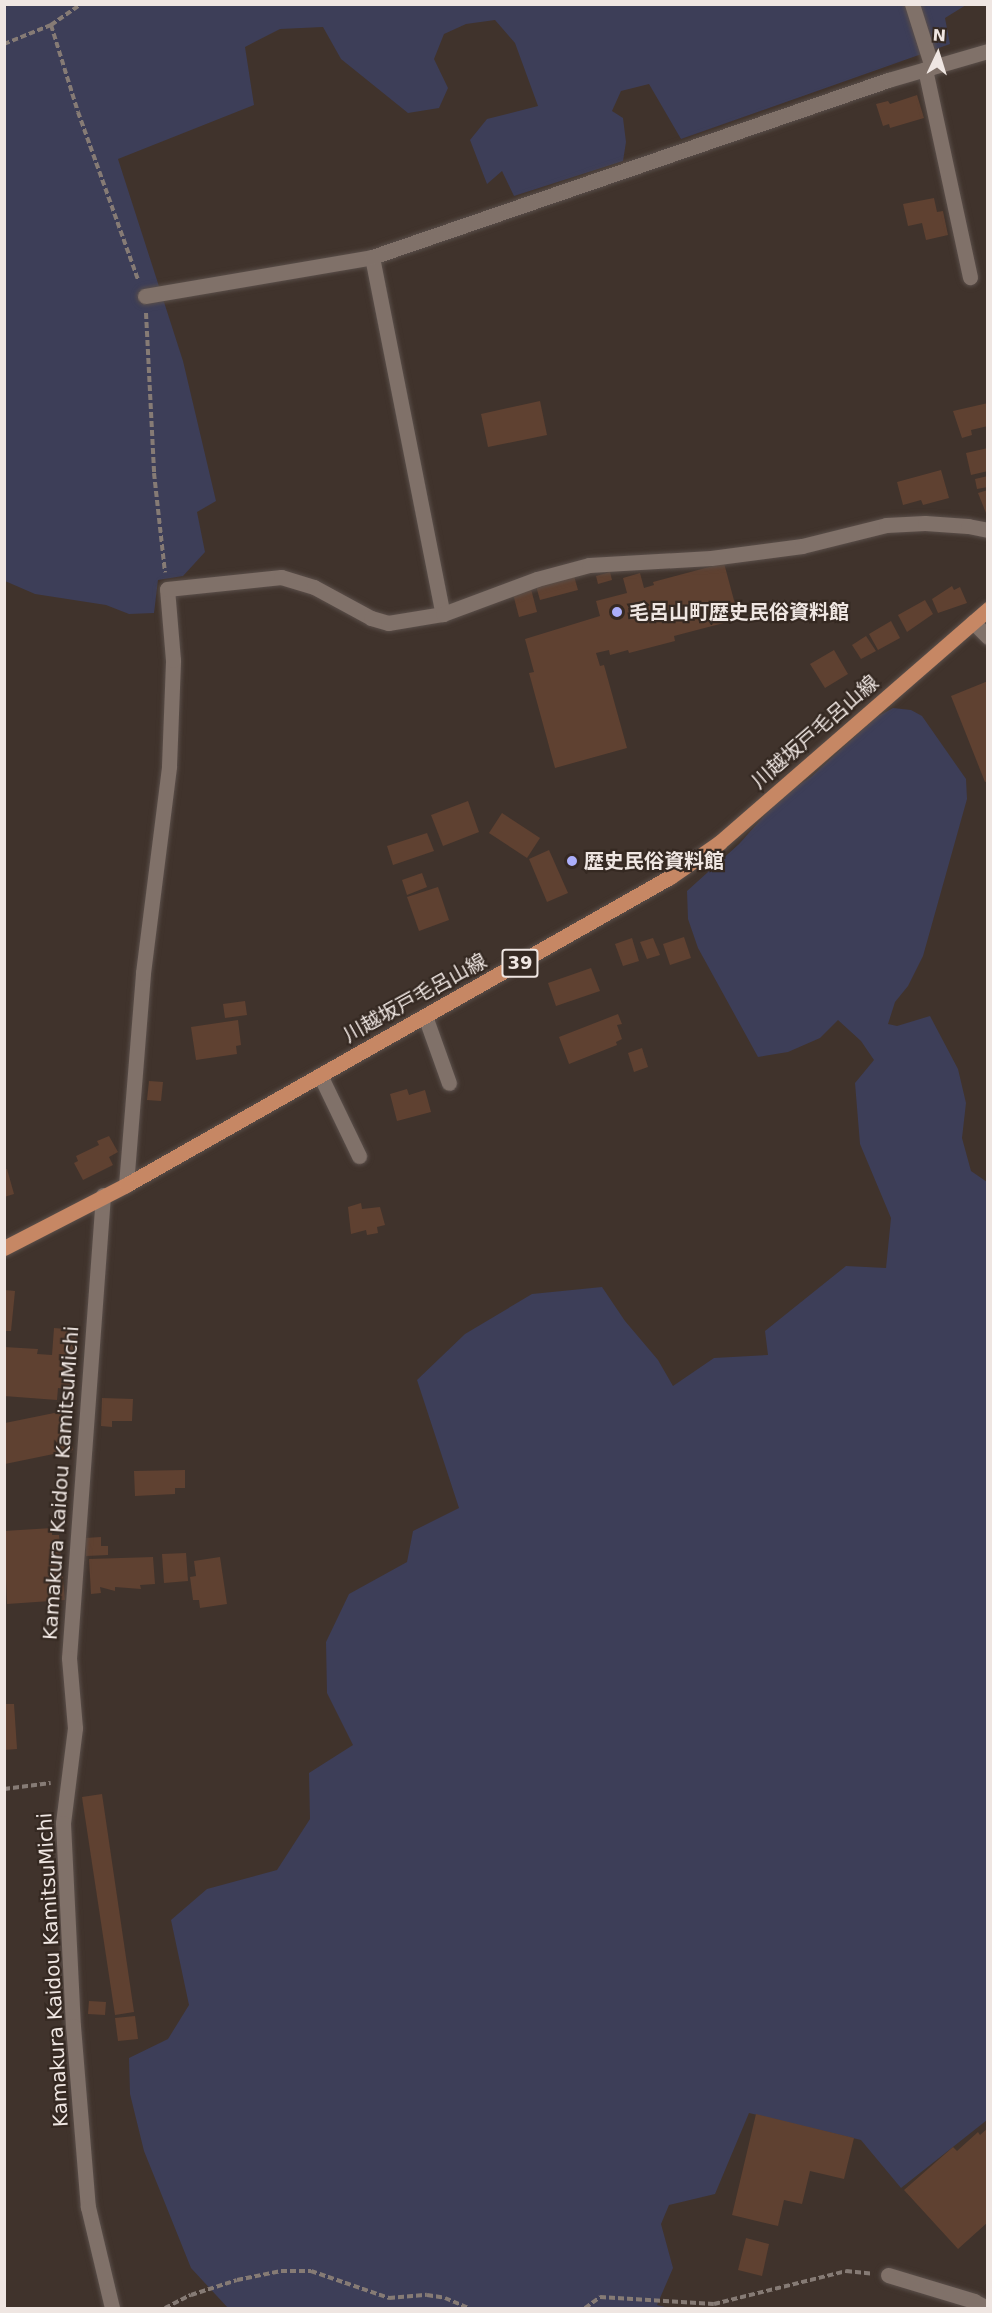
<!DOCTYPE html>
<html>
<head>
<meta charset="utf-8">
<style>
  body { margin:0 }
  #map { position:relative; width:992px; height:2313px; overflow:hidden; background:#40332c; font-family:"DejaVu Sans","Noto Sans JP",sans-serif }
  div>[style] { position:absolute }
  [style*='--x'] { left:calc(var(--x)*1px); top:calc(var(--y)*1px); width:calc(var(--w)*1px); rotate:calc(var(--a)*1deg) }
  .green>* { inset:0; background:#3d3e58 }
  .building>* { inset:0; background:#5f4131 }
  .path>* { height:4px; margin-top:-2px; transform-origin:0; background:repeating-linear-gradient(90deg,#867b75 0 6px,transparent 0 9px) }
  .roads { filter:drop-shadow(0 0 2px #5a4f4a) drop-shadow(0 0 2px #5a4f4a) }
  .minor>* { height:15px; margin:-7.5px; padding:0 7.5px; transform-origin:7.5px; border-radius:7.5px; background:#807169 }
  .major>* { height:15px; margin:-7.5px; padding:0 7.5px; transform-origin:7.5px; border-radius:7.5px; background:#c68764 }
  .dots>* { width:16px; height:16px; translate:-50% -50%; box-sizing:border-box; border:3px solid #352922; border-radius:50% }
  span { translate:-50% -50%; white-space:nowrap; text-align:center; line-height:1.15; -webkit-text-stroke:4.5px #352922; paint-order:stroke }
  .shield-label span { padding:2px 4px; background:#352922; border:2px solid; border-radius:4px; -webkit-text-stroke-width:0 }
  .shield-label { font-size:18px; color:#efe6e2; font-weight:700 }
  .poi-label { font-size:20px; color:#efe6e2; font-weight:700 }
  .left { translate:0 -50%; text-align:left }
  .street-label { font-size:20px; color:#efe6e2 }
  .frame { position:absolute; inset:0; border:6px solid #efe6e2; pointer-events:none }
  .north { position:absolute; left:908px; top:24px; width:60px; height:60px; -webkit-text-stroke:4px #352922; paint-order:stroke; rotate:4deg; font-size:16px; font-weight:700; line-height:24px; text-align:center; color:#efe6e2 }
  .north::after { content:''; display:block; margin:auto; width:21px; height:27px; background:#efe6e2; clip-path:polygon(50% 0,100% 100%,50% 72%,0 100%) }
</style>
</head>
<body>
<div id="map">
  <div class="green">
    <i style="clip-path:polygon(15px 4px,966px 5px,945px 18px,950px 44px,681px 139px,649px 84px,621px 91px,612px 111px,623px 118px,626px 142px,623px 161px,514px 196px,502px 171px,487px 184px,470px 140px,487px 119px,538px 106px,515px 43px,495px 20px,466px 24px,444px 34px,434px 59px,448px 88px,439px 108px,408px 113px,341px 59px,323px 27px,280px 29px,245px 47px,254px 105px,118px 159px,183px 361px,216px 501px,197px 512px,205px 552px,183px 576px,158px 580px,154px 613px,129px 614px,106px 605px,35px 594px,5px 581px,4px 7px)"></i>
    <i style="clip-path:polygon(893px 708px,911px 710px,922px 716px,966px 779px,967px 799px,923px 956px,908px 986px,895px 1002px,888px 1024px,897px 1026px,930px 1016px,958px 1069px,966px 1103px,962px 1138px,971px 1171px,987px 1182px,987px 2120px,901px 2188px,861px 2140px,749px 2113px,715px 2194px,669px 2205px,661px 2224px,673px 2268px,657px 2305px,669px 2308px,228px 2308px,191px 2268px,144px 2151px,130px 2094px,129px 2058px,168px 2039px,189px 2005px,171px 1920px,207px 1889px,277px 1870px,310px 1819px,309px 1773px,353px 1745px,327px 1693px,326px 1642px,349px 1594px,407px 1562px,413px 1531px,459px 1508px,417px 1380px,465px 1334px,532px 1294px,602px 1287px,625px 1321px,658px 1360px,673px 1386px,714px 1358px,768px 1355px,765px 1331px,846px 1266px,886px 1268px,891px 1218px,860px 1144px,855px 1083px,874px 1060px,861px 1041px,838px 1020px,820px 1038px,788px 1052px,758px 1057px,698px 948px,688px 919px,687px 891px,739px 844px,782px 796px,811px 777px,875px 718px)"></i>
  </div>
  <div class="building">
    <i style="clip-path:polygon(917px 95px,924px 118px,890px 128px,889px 124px,883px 126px,876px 104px,888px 101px,890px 104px)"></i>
    <i style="clip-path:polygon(934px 198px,937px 212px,943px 211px,948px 235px,926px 240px,922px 223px,908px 226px,903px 204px)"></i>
    <i style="clip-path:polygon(540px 401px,547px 435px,488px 447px,481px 414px)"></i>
    <i style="clip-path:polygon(988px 403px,988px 426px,971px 430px,972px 435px,962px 438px,953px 411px)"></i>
    <i style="clip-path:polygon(988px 448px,988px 471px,971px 475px,966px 453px)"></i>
    <i style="clip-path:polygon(941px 470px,949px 498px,923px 505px,921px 500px,903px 505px,897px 482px)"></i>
    <i style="clip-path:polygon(988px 476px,988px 487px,977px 489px,975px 479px)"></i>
    <i style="clip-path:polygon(988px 490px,988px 513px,986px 513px,978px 493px)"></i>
    <i style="clip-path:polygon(724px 563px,739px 619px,674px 636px,675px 641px,629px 653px,628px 650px,610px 655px,609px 650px,596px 653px,600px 666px,604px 665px,627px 748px,555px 768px,529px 673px,534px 672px,525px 639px,600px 616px,596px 601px,627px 593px,623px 578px,640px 573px,644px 588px,654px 585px,653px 582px)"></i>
    <i style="clip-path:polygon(610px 572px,612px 580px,598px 584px,596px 576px)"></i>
    <i style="clip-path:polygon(574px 576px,578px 590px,540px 600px,536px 586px)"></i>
    <i style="clip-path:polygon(952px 586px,954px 590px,960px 587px,967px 603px,938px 613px,932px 599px)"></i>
    <i style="clip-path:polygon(531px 589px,537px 612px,519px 617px,513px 594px)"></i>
    <i style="clip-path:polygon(925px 600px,933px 614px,907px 632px,898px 615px)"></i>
    <i style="clip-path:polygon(891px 621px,900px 638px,878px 650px,869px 634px)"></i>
    <i style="clip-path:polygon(866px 636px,876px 651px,861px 659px,852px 645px)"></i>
    <i style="clip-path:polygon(834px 650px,848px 674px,825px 688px,810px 664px)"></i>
    <i style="clip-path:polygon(988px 681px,988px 781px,985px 782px,951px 696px)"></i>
    <i style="clip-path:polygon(468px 801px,479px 832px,443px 846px,431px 815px)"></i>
    <i style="clip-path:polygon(502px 813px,540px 838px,527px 858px,489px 833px)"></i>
    <i style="clip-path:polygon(427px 833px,434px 851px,393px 865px,387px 846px)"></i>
    <i style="clip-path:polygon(549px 850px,568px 893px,547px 902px,529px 859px)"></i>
    <i style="clip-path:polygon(422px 873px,427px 887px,407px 895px,402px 880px)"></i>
    <i style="clip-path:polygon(438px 887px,449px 920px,419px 931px,407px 897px)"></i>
    <i style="clip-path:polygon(684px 937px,691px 958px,670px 965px,663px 944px)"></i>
    <i style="clip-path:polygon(632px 938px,639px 961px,623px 966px,615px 944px)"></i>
    <i style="clip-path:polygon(653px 938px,660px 955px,647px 959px,640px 942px)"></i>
    <i style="clip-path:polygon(591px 968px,600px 991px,556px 1006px,548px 983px)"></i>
    <i style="clip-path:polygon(245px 1001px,247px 1015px,225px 1018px,223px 1004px)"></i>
    <i style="clip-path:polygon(618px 1014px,622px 1024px,617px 1025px,622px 1039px,616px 1042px,617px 1045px,569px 1064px,559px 1037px)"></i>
    <i style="clip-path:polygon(238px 1020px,241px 1045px,236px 1046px,237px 1054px,196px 1060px,191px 1027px)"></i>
    <i style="clip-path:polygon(642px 1048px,648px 1067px,634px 1072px,628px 1053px)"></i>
    <i style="clip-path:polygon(149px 1081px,163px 1082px,161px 1101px,147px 1100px)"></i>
    <i style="clip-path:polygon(407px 1089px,409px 1095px,425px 1090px,431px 1112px,397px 1121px,390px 1094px)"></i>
    <i style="clip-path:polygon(109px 1136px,118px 1152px,109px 1157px,113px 1165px,83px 1180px,74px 1163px,78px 1161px,76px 1156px,99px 1145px,97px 1141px)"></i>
    <i style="clip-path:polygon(7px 1169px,14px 1194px,4px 1197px,4px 1170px)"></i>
    <i style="clip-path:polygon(361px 1203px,362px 1209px,380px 1207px,385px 1225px,377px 1227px,378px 1233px,367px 1235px,366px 1230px,351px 1234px,348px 1207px)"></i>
    <i style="clip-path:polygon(5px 1290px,15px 1291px,11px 1331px,5px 1331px)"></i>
    <i style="clip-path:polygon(54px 1328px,77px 1330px,72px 1390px,58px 1388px,57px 1400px,4px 1396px,4px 1347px,38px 1349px,37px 1354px,52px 1355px)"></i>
    <i style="clip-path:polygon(102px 1398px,133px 1399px,132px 1421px,112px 1421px,112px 1427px,101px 1426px)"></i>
    <i style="clip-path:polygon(64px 1411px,73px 1450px,5px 1464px,5px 1423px)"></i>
    <i style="clip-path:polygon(185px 1470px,185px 1488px,175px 1488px,175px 1494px,135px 1496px,134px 1471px)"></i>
    <i style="clip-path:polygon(52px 1528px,52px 1535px,59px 1535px,65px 1600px,7px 1604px,4px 1531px)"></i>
    <i style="clip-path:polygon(101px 1537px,101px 1546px,108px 1546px,108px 1555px,86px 1556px,85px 1538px)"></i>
    <i style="clip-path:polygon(186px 1553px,188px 1581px,164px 1583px,162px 1554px)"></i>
    <i style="clip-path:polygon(153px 1557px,155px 1584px,140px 1585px,141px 1589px,115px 1587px,115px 1591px,100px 1587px,101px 1593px,91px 1594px,89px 1559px)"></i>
    <i style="clip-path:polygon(220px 1557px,227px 1604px,200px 1608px,199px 1600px,193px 1600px,190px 1577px,196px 1576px,194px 1561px)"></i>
    <i style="clip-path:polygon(4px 1704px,14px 1704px,17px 1749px,4px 1750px)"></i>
    <i style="clip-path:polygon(102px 1794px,134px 2012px,115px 2015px,82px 1797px)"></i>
    <i style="clip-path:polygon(89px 2001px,106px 2002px,105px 2015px,88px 2014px)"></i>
    <i style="clip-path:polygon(135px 2016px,138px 2039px,118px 2041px,115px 2018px)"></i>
    <i style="clip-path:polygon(756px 2114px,854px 2138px,844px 2179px,810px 2171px,802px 2204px,784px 2200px,778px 2226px,732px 2215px)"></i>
    <i style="clip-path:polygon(988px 2128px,988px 2222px,958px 2249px,904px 2190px,953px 2147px,957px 2151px,978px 2132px,980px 2135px)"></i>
    <i style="clip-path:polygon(746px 2238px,769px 2244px,762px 2276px,738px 2270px)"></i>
  </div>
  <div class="path">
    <i style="--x:51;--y:25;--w:91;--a:72.8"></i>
    <i style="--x:78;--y:112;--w:178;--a:70.3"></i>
    <i style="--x:4;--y:44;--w:51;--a:-22"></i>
    <i style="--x:51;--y:25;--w:37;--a:-35"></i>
    <i style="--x:146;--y:313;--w:160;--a:87.1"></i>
    <i style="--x:154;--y:473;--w:100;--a:83.7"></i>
    <i style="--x:4;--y:1789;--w:47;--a:-7.3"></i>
    <i style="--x:165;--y:2308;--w:29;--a:-27"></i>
    <i style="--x:191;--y:2295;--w:48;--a:-18.1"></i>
    <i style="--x:237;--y:2280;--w:45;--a:-11.6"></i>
    <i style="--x:281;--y:2271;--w:30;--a:0"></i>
    <i style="--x:311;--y:2271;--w:83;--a:19.1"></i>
    <i style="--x:389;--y:2298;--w:38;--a:-5"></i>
    <i style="--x:427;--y:2295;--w:18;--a:9"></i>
    <i style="--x:445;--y:2298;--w:25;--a:23"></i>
    <i style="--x:585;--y:2308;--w:19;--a:-36"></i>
    <i style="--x:600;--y:2297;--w:114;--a:3.5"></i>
    <i style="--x:714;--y:2304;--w:136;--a:-14"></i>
    <i style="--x:846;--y:2271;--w:27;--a:6"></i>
  </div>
  <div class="roads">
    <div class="minor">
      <i style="--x:912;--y:4;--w:66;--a:72.4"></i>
      <i style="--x:925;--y:69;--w:213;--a:77.8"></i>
      <i style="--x:372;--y:257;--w:364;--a:78.8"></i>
      <i style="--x:145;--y:296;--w:230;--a:-9.7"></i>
      <i style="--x:372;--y:257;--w:546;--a:-18.93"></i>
      <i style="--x:888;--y:80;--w:104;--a:-16.2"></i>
      <i style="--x:973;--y:622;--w:21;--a:45"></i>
      <i style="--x:425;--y:1016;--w:71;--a:70.3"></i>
      <i style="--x:320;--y:1075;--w:90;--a:64.3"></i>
      <i style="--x:126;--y:1185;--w:213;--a:-85.4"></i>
      <i style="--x:143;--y:973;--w:209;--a:-82.8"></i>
      <i style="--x:169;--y:766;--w:106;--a:-87.8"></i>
      <i style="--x:173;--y:660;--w:71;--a:-94.8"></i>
      <i style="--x:167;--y:589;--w:115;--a:-6"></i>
      <i style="--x:281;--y:577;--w:34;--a:17"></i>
      <i style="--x:314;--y:587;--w:65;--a:28.5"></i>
      <i style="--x:371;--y:618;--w:18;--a:16"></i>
      <i style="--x:388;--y:623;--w:56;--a:-9.3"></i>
      <i style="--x:443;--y:614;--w:100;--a:-20.4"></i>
      <i style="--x:537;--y:579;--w:54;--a:-15.1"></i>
      <i style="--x:589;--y:565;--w:122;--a:-3.3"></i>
      <i style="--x:711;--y:558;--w:92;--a:-7.5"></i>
      <i style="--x:802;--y:546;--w:87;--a:-14"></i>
      <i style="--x:886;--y:525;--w:39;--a:-3"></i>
      <i style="--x:925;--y:523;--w:43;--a:4"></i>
      <i style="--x:968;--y:526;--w:20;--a:11"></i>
      <i style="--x:103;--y:1195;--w:464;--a:94.2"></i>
      <i style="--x:69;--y:1658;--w:70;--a:85.1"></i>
      <i style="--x:75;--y:1728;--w:96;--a:97.2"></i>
      <i style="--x:63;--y:1823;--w:203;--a:87.2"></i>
      <i style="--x:73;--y:2026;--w:182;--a:85.3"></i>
      <i style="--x:88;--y:2207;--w:104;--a:76.6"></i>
      <i style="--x:888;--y:2275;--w:90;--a:16.8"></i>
      <i style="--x:974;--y:2301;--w:15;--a:28"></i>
    </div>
    <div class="major">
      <i style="--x:4;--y:1248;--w:137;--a:-27.3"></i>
      <i style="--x:126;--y:1185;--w:625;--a:-29.52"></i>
      <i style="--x:670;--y:877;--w:60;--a:-34.8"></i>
      <i style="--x:719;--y:843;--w:357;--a:-41"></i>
    </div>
  </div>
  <div class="dots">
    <i style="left:617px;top:612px;background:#acaffb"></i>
    <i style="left:572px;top:861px;background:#acaffb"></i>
  </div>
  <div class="shield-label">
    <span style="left:520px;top:963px">39</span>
  </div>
  <div class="poi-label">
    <span class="left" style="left:629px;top:612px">毛呂山町歴史民俗資料館</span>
    <span class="left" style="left:584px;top:861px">歴史民俗資料館</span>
  </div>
  <div class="street-label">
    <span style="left:815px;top:732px;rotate:-41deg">川越坂戸毛呂山線</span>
    <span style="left:415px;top:998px;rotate:-29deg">川越坂戸毛呂山線</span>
    <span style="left:61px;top:1483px;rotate:-86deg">Kamakura Kaidou KamitsuMichi</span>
    <span style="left:53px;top:1970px;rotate:-93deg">Kamakura Kaidou KamitsuMichi</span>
  </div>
  <div class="frame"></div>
  <div class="north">N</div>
</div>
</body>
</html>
